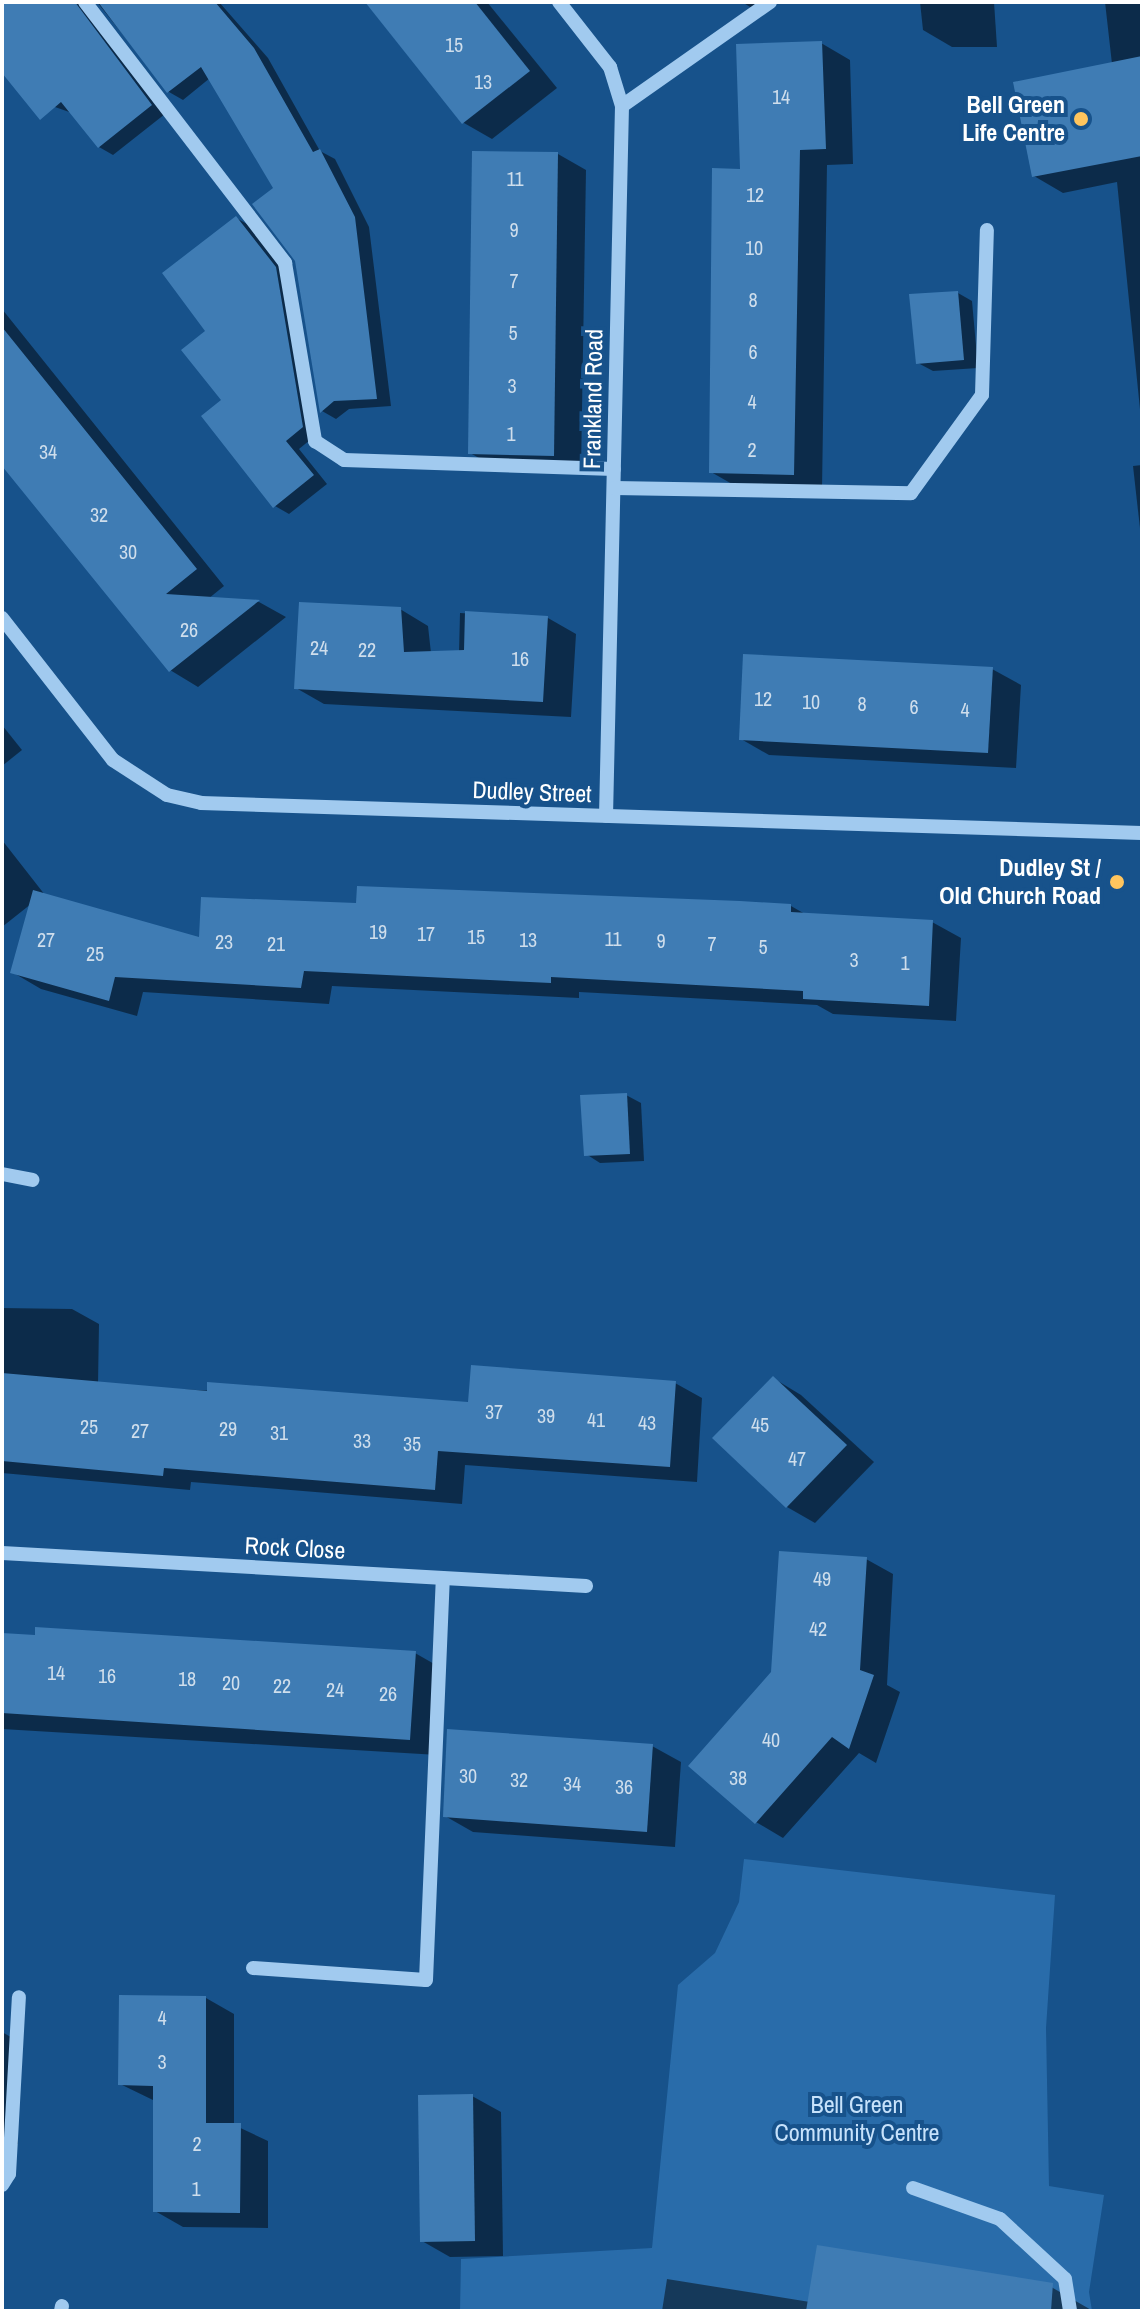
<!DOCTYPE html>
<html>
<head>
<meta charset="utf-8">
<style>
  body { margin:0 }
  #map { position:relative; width:1144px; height:2313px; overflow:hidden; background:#17528b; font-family:"Archivo Narrow",sans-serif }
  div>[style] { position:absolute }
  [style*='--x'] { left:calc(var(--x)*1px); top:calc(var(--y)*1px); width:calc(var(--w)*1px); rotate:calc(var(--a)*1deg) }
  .green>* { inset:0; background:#296caa }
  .shadow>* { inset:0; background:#0007 }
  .building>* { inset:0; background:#3f7cb4 }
  .minor>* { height:14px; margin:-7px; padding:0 7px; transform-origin:7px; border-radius:7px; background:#a1caef }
  .dots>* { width:22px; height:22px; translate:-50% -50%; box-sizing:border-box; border:4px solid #17528b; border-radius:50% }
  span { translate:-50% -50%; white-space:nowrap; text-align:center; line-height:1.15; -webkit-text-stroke:8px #17528b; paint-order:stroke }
  .number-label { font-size:20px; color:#cfdeec }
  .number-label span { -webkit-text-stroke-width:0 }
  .poi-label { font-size:24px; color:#fff; font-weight:700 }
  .right { translate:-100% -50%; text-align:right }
  .street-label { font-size:24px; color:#fff }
  .park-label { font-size:24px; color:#c7e2fb }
  .frame { position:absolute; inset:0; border:4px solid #fff; pointer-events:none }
</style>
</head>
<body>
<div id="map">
  <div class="green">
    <i style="clip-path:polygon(744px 1859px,1055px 1895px,1046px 2028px,1049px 2186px,1104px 2195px,1089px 2292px,1092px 2311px,460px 2311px,461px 2259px,652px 2248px,678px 1985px,715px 1953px,739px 1902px)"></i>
  </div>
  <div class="shadow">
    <i style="clip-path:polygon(2px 2px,92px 2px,165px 114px,113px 155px,99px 147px,72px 113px,55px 107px,2px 41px)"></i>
    <i style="clip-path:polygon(97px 2px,219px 2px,268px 58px,320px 151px,335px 159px,369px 227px,391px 406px,349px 409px,336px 419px,322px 411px,297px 260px,275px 188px,210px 78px,183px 100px,169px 92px)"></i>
    <i style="clip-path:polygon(367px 2px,487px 2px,557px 88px,492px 139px,464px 123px)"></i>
    <i style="clip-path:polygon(742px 2px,765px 2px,755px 10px)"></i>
    <i style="clip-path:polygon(920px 2px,994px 2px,997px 47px,952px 47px,923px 30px)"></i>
    <i style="clip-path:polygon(1105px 2px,1142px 2px,1142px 429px,1117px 182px,1063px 193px,1034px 176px,1112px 64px)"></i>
    <i style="clip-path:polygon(821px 43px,850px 60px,853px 164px,827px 165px,822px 490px,739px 488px,711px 472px,742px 171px)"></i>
    <i style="clip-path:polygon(558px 154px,586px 170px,581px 471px,499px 469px,470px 453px)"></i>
    <i style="clip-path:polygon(236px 218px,251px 226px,289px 277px,316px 435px,299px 449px,327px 484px,289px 514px,275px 506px,224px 400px,208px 331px)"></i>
    <i style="clip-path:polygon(958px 293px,972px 301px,978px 368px,933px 371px,918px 363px)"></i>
    <i style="clip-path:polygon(2px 309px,224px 586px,208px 599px,259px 602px,286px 617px,198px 687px,170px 670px,2px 461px)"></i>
    <i style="clip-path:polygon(1142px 465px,1142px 546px,1133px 466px)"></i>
    <i style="clip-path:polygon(400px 609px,428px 626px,431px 653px,459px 653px,460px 613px,548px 618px,576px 634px,571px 717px,324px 704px,296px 688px)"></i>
    <i style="clip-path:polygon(992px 669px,1021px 685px,1016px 768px,769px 755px,741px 739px)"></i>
    <i style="clip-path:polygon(2px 725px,22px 750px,2px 766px)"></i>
    <i style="clip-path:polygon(2px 840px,45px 895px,201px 940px,358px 905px,791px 906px,805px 914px,932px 922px,961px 938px,956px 1021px,833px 1014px,817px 1005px,579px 992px,579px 998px,332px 986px,329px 1004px,143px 992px,137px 1016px,41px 989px,12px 972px,31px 904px,2px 927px)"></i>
    <i style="clip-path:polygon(626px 1095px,641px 1103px,644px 1161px,600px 1163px,586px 1154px)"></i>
    <i style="clip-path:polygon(2px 1308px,72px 1309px,99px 1324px,98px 1385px,470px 1404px,675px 1383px,702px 1398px,697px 1482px,465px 1465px,462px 1504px,191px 1482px,190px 1490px,2px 1473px)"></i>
    <i style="clip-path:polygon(773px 1378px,801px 1395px,874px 1462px,815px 1523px,787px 1507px,715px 1438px)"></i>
    <i style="clip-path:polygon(866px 1559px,893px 1574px,887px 1685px,900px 1692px,876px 1763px,859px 1753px,783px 1838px,756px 1822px,773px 1673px)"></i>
    <i style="clip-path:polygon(2px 1635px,415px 1653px,443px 1669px,438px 1755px,2px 1729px)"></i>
    <i style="clip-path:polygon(652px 1746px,681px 1762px,675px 1847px,473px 1832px,445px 1816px)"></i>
    <i style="clip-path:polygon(206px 1998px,234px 2014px,234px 2125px,268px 2141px,268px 2228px,183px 2227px,155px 2211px,155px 2101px,120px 2084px)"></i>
    <i style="clip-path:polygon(2px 2032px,16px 2040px,18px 2144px,2px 2144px)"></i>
    <i style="clip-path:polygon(472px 2096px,501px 2112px,503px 2256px,450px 2257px,422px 2241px)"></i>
    <i style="clip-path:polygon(667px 2279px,810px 2302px,1046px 2284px,1093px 2311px,662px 2311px)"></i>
  </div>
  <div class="building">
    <i style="clip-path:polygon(2px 2px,75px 2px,152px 105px,98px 148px,61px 102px,40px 120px,2px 73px)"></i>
    <i style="clip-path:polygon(98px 2px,215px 2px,254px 48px,313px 152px,320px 149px,355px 217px,377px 399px,334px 401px,320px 413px,295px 261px,252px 204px,273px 188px,201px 67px,167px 93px)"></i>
    <i style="clip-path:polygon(365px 2px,475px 2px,530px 71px,462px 124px)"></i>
    <i style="clip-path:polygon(822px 41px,826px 149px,800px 150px,794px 475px,709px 473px,712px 168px,740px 169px,736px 44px)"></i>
    <i style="clip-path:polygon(1142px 56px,1142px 156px,1032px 177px,1013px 82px)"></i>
    <i style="clip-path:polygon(472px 151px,558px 152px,554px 456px,468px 454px)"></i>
    <i style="clip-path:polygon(236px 216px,276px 267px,303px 427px,286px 441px,314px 475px,273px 508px,201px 416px,221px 400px,181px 350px,205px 331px,162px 273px)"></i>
    <i style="clip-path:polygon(958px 291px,964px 360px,916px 364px,909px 294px)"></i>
    <i style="clip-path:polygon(2px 327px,197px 569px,166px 594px,260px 600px,169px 672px,2px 466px)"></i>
    <i style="clip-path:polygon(299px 602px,401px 607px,404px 652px,464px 650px,465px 611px,548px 616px,543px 702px,294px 689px)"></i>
    <i style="clip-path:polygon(743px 654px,993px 667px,988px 753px,739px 740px)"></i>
    <i style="clip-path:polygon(357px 886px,740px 901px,791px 904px,791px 912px,933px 920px,929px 1006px,803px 999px,803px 991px,551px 977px,551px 983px,304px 971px,301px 988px,115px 977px,109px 1001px,10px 973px,33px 890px,199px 937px,201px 897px,356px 903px)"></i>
    <i style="clip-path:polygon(627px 1093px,630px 1154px,584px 1156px,580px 1095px)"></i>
    <i style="clip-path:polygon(471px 1365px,676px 1381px,670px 1467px,438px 1451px,435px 1490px,164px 1468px,163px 1476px,2px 1461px,2px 1373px,207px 1391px,207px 1382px,468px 1402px)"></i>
    <i style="clip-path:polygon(773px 1376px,847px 1445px,786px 1508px,712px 1438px)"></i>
    <i style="clip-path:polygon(779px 1551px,867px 1557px,860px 1670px,874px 1675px,849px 1749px,832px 1737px,755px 1824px,688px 1766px,771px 1672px)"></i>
    <i style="clip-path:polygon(35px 1627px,416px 1651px,410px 1740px,2px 1713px,2px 1633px,35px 1635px)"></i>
    <i style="clip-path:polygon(447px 1729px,653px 1744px,647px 1832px,443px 1817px)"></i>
    <i style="clip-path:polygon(119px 1995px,206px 1996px,206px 2123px,241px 2123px,240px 2213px,153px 2212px,153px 2086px,118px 2085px)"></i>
    <i style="clip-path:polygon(473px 2094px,475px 2241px,420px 2242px,418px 2095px)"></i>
    <i style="clip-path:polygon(817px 2245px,1053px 2283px,1051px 2311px,806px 2311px)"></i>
  </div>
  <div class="minor">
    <i style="--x:85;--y:2;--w:329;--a:52.5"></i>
    <i style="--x:285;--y:263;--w:181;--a:80.4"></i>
    <i style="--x:315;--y:441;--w:35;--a:33"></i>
    <i style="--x:344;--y:460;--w:270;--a:1.9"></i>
    <i style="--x:559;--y:2;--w:83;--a:51.9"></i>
    <i style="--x:610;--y:67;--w:41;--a:72.9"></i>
    <i style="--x:622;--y:106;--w:710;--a:91.29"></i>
    <i style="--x:622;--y:106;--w:181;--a:-35.1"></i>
    <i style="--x:614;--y:488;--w:297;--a:1"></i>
    <i style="--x:911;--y:493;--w:121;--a:-54.1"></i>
    <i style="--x:982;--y:395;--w:165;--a:-88.3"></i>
    <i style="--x:2;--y:618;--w:180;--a:52"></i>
    <i style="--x:113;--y:760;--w:64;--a:32.9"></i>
    <i style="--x:167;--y:795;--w:35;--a:13"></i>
    <i style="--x:201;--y:803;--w:941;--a:1.83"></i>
    <i style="--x:2;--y:1174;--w:31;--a:11"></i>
    <i style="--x:2;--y:1553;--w:585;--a:3.23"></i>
    <i style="--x:253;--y:1968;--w:173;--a:4"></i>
    <i style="--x:426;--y:1980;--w:402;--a:-87.6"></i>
    <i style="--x:2;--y:2185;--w:13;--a:-58"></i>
    <i style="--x:9;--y:2174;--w:177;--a:-86.8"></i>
    <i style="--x:913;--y:2188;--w:92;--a:19.6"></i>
    <i style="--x:1000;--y:2219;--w:88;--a:42.7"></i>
    <i style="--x:1065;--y:2279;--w:32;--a:81"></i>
    <i style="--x:61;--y:2311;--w:5;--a:-79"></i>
  </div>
  <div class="dots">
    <i style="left:1081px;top:119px;background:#ffc55e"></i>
    <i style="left:1117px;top:882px;background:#ffc55e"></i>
  </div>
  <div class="number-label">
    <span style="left:454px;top:44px">15</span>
    <span style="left:483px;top:81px">13</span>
    <span style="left:781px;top:96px">14</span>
    <span style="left:515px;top:178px">11</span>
    <span style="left:755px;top:194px">12</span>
    <span style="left:514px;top:229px">9</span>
    <span style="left:754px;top:247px">10</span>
    <span style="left:514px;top:280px">7</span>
    <span style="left:753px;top:299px">8</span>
    <span style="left:513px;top:332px">5</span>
    <span style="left:753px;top:351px">6</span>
    <span style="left:512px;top:385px">3</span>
    <span style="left:752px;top:401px">4</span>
    <span style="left:511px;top:433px">1</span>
    <span style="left:752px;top:449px">2</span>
    <span style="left:48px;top:451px">34</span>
    <span style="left:99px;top:514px">32</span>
    <span style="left:128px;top:551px">30</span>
    <span style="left:189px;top:629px">26</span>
    <span style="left:319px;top:647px">24</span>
    <span style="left:367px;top:649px">22</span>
    <span style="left:520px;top:658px">16</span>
    <span style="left:763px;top:698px">12</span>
    <span style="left:811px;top:701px">10</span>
    <span style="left:862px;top:703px">8</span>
    <span style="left:914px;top:706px">6</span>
    <span style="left:965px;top:709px">4</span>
    <span style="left:378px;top:931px">19</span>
    <span style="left:426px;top:933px">17</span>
    <span style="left:476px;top:936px">15</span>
    <span style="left:613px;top:938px">11</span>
    <span style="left:46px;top:939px">27</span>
    <span style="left:528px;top:939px">13</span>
    <span style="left:661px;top:940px">9</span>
    <span style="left:224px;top:941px">23</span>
    <span style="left:276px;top:943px">21</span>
    <span style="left:712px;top:943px">7</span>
    <span style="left:763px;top:946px">5</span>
    <span style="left:95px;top:953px">25</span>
    <span style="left:854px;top:959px">3</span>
    <span style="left:905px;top:962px">1</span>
    <span style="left:494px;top:1411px">37</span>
    <span style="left:546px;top:1415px">39</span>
    <span style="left:596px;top:1419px">41</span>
    <span style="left:647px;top:1422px">43</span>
    <span style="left:760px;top:1424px">45</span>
    <span style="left:89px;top:1426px">25</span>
    <span style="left:228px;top:1428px">29</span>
    <span style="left:140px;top:1430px">27</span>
    <span style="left:279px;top:1432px">31</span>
    <span style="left:362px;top:1440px">33</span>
    <span style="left:412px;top:1443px">35</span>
    <span style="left:797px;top:1458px">47</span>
    <span style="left:822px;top:1578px">49</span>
    <span style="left:818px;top:1628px">42</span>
    <span style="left:56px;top:1672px">14</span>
    <span style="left:107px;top:1675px">16</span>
    <span style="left:187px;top:1678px">18</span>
    <span style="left:231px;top:1682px">20</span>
    <span style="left:282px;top:1685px">22</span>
    <span style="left:335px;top:1689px">24</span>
    <span style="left:388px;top:1693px">26</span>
    <span style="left:771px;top:1739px">40</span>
    <span style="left:468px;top:1775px">30</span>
    <span style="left:738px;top:1777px">38</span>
    <span style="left:519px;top:1779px">32</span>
    <span style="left:572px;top:1783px">34</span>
    <span style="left:624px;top:1786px">36</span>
    <span style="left:162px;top:2017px">4</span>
    <span style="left:162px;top:2061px">3</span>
    <span style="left:197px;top:2143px">2</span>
    <span style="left:196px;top:2188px">1</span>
  </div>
  <div class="poi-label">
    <span class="right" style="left:1065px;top:119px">Bell Green<br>Life Centre</span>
    <span class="right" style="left:1101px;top:882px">Dudley St /<br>Old Church Road</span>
  </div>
  <div class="street-label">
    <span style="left:593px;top:399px;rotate:-89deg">Frankland Road</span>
    <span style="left:532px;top:792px;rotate:2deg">Dudley Street</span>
    <span style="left:295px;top:1548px;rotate:3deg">Rock Close</span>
  </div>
  <div class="park-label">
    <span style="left:857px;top:2119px">Bell Green<br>Community Centre</span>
  </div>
  <div class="frame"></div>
</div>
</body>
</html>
